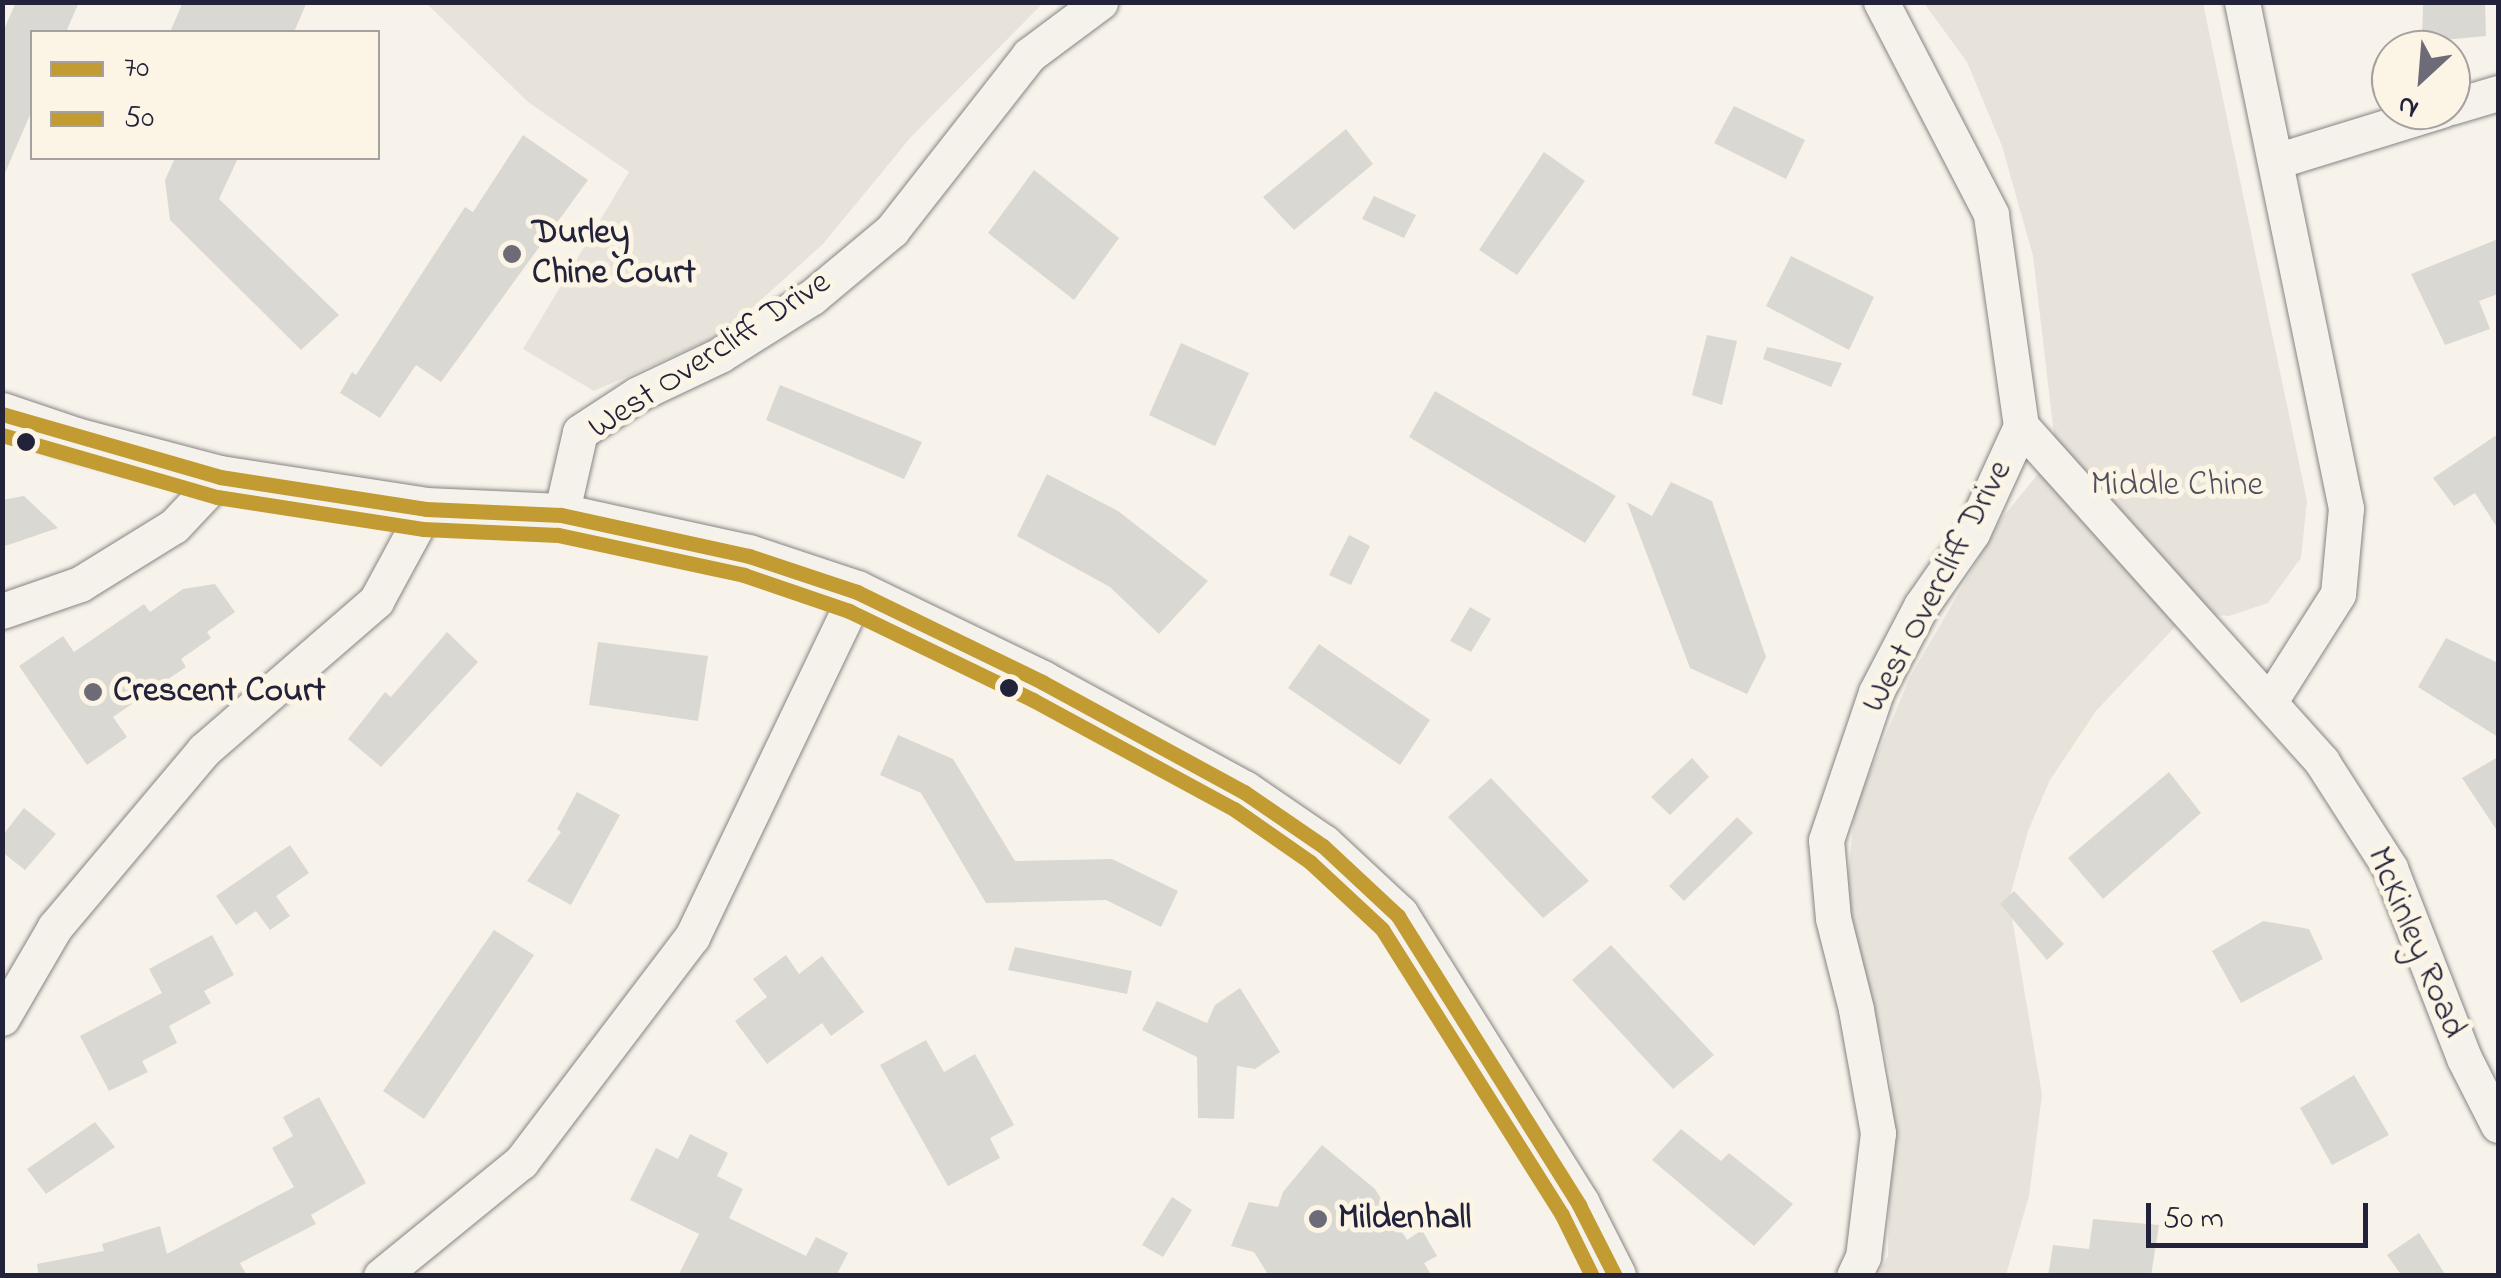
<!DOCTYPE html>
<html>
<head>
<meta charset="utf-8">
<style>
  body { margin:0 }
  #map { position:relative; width:2501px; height:1278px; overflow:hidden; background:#f7f3ea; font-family:"Indie Flower",sans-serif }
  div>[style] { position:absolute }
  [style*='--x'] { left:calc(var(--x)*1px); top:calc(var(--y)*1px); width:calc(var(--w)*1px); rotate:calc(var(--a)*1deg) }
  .green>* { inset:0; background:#e8e3da }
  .building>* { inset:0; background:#dad8d2 }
  .roads { filter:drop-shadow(0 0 2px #868485) drop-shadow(0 0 2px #868485) }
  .minor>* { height:35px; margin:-17.5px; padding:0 17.5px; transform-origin:17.5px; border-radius:17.5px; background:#f5f2ec }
  .tertiary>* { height:42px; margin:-21px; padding:0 21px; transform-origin:21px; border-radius:21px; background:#f5f2ec }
  .bus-1>* { height:15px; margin:-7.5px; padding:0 7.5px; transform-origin:7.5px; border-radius:7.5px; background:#c29b32 }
  .bus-2>* { height:15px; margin:-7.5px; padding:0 7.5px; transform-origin:7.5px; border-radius:7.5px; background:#c29b32 }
  .dots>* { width:28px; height:28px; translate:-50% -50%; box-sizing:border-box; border:5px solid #fcf5e5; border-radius:50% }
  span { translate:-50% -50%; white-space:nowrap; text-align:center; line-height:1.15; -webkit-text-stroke:10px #fcf5e5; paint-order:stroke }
  .poi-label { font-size:35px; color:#22223b; font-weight:700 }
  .left { translate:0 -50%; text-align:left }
  .street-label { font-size:35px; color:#22223b }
  .park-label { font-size:35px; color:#504f5f }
  .frame { position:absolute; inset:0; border:5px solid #22223b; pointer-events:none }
  .legend { position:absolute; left:30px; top:30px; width:350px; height:130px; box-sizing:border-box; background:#fcf5e5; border:2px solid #a5a1a1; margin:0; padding:12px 18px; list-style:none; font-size:30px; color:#22223b }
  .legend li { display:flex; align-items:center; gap:20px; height:50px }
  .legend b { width:50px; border:2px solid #a5a1a1 }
  .north { position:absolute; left:2371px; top:30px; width:100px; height:100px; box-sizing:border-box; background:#fcf5e5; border:2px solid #a5a1a1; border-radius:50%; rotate:206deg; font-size:28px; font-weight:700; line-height:40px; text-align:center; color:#22223b }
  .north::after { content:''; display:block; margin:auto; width:35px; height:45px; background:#6d6b78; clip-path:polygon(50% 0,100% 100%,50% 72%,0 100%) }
  .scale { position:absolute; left:2146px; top:1203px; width:222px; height:45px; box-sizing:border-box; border:5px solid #22223b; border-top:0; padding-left:12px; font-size:30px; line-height:35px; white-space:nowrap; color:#22223b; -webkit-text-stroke:8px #fcf5e5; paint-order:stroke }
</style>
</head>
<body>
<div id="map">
  <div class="green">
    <i style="clip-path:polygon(426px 3px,1043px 3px,911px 137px,823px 244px,723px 334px,594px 391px,523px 349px,629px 172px,528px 102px)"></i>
    <i style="clip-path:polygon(1924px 3px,2203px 3px,2307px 501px,2301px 558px,2268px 603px,2229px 616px,2188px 613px,2096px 711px,2050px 780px,2028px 831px,2009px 900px,2042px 1095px,2029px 1196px,2006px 1275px,1877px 1275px,1888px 1256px,1891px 1077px,1846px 894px,1855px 808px,1910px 677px,2002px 518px,2056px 452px,2033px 256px,2002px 146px,1967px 62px)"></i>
  </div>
  <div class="building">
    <i style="clip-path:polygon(16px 2px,79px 2px,66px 32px,32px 32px,32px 110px,2px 180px,2px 34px)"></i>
    <i style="clip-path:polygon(183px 2px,307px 2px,294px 32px,170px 32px)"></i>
    <i style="clip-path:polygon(2485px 2px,2486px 36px,2422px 42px,2423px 4px)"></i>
    <i style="clip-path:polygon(1734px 106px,1805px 140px,1786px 179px,1714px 143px)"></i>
    <i style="clip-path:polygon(1346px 129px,1373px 164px,1294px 230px,1263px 197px)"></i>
    <i style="clip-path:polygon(523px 135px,588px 180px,441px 382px,416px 365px,380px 418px,340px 393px,352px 372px,356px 375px,465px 207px,473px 212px)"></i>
    <i style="clip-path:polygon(1544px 152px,1585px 181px,1517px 275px,1479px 250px)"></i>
    <i style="clip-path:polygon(175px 158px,238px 158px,219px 199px,339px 315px,301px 350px,170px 220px,165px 180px)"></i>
    <i style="clip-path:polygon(1034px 170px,1119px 238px,1074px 300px,988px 233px)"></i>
    <i style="clip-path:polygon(1374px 196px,1416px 215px,1404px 238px,1362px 219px)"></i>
    <i style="clip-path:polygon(2498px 239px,2498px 294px,2479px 301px,2490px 329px,2445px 345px,2411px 274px)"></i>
    <i style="clip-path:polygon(1791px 256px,1874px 297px,1849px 350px,1766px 306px)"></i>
    <i style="clip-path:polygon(1707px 335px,1737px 341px,1722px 405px,1692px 395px)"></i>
    <i style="clip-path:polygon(1181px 343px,1249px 373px,1215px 446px,1149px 415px)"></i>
    <i style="clip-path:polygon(1767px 347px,1842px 363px,1831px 387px,1763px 359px)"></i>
    <i style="clip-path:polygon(780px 385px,922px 442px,904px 479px,766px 420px)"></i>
    <i style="clip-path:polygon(1435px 391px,1616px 496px,1585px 543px,1409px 437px)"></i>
    <i style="clip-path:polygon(2498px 434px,2498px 529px,2475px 493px,2454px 506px,2433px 478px)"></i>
    <i style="clip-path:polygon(1047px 474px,1118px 511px,1208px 581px,1159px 634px,1110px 587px,1017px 536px)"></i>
    <i style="clip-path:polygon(1671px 482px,1712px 501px,1766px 657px,1747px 694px,1690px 668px,1627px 502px,1652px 516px)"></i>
    <i style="clip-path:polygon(24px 496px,58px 528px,2px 547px,2px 500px)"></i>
    <i style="clip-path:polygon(1349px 535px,1370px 546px,1351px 585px,1329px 575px)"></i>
    <i style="clip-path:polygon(215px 584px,235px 612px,207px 632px,211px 638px,181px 659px,186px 667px,113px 717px,127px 737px,87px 765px,19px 666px,63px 636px,74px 652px,144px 604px,150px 612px,183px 589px)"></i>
    <i style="clip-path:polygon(1470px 607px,1491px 619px,1471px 652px,1450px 641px)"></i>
    <i style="clip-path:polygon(447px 632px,478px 662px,381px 767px,348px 739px,385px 692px,391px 697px)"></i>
    <i style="clip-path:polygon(2446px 638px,2498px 663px,2498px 737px,2418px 687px)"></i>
    <i style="clip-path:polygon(598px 642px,708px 656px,698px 721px,589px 705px)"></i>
    <i style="clip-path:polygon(1319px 644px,1430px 720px,1400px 765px,1288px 688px)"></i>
    <i style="clip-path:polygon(898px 735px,953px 759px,1015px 861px,1112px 859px,1178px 891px,1161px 927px,1106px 900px,986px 903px,921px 793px,880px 775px)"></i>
    <i style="clip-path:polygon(2498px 757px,2498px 832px,2462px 778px)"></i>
    <i style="clip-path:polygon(1692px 758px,1709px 777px,1670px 815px,1651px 797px)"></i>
    <i style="clip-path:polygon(2169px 772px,2201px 813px,2103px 899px,2068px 858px)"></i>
    <i style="clip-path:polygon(1491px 778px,1589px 881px,1543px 918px,1448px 817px)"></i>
    <i style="clip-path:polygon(577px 792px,620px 815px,571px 905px,527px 881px,561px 832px,557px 829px)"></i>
    <i style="clip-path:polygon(24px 808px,56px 834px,25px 870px,2px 852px,2px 836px)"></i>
    <i style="clip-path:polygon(1737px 817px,1753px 833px,1684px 901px,1669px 886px)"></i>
    <i style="clip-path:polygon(290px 845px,309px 873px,276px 896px,290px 916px,270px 930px,256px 911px,236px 925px,216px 896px)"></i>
    <i style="clip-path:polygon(2014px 891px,2064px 944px,2047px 960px,2000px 904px)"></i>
    <i style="clip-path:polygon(2263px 921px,2309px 929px,2323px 959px,2241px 1003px,2212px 951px)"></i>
    <i style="clip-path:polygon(494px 930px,534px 955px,424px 1119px,383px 1091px)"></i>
    <i style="clip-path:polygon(212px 935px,234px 975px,204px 991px,211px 1003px,169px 1026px,177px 1043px,142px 1061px,148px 1072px,109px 1091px,80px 1036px,162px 993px,149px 969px)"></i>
    <i style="clip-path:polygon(1611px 945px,1714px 1055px,1673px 1089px,1572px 980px)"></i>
    <i style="clip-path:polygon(1015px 947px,1132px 971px,1127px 994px,1008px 970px)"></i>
    <i style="clip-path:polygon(786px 955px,799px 974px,822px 956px,864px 1012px,831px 1036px,822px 1023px,767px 1064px,735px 1021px,767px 997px,753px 979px)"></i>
    <i style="clip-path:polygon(1240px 988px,1280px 1052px,1255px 1069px,1237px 1066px,1234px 1119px,1198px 1118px,1197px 1057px,1142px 1030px,1157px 1001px,1207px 1023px,1215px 1005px)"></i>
    <i style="clip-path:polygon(926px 1040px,944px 1072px,975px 1054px,1014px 1125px,990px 1138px,1000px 1158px,948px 1186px,880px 1065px)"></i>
    <i style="clip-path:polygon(2354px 1075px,2389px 1135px,2332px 1165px,2300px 1108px)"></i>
    <i style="clip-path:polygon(319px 1097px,366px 1183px,311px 1215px,316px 1224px,240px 1263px,247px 1276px,39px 1276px,37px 1264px,104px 1251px,102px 1244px,160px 1226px,167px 1254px,294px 1187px,272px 1148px,293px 1136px,283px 1117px)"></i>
    <i style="clip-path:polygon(95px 1122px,115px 1147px,46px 1194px,27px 1169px)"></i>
    <i style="clip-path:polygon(1681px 1129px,1721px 1161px,1729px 1153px,1793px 1204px,1754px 1246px,1652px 1160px)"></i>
    <i style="clip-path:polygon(690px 1134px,728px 1153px,717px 1176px,743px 1189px,729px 1218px,806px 1256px,816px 1237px,848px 1253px,838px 1272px,844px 1276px,678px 1276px,699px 1234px,630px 1200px,656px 1148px,678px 1159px)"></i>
    <i style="clip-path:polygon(1322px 1145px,1375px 1189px,1407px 1240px,1422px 1230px,1437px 1256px,1424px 1263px,1432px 1276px,1269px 1276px,1254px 1252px,1231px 1246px,1249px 1202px,1278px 1207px,1283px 1192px)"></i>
    <i style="clip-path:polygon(1172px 1197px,1192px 1210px,1163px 1257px,1142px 1245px)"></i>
    <i style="clip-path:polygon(2093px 1219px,2159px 1225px,2151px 1276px,2048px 1276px,2053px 1245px,2089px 1249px)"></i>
    <i style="clip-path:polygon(2419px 1233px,2446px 1276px,2402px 1276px,2387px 1255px)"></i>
  </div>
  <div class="roads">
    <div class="minor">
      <i style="--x:2242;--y:2;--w:517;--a:78.39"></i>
      <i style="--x:2346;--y:508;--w:86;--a:95.3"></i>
      <i style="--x:2338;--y:594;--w:127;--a:122.4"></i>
      <i style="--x:2451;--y:107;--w:49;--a:-16.6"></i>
      <i style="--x:2276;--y:161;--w:174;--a:-17.1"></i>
      <i style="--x:2021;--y:426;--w:451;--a:48.1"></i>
      <i style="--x:2322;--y:762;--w:126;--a:57.3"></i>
      <i style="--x:2390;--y:868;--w:204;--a:68.7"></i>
      <i style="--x:2464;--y:1058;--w:75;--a:63.1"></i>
      <i style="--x:561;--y:515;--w:85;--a:-77.1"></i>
      <i style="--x:580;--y:432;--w:69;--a:-33.2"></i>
      <i style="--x:638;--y:394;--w:91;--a:-25.4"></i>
      <i style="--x:720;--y:355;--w:109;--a:-32.2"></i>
      <i style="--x:812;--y:297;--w:104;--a:-39.9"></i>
      <i style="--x:892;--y:230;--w:222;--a:-51.9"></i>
      <i style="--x:1029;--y:55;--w:89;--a:-36.7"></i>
      <i style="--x:2;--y:611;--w:83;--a:-19.1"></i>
      <i style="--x:80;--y:584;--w:110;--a:-31.7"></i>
      <i style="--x:174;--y:526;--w:67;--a:-46.8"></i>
      <i style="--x:2;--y:1018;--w:105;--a:-59.8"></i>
      <i style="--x:55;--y:927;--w:231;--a:-49.9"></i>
      <i style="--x:204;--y:750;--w:228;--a:-40.9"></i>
      <i style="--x:376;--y:601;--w:105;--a:-61.5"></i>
      <i style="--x:381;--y:1276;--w:181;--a:-39.2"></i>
      <i style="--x:521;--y:1162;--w:283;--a:-52.8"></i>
      <i style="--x:692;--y:937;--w:382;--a:-64.4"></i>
      <i style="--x:1854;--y:1276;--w:21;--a:-65"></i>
      <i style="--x:1863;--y:1257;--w:125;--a:-83.1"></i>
      <i style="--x:1878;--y:1133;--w:126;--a:-100.1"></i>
      <i style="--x:1856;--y:1009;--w:94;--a:-104.2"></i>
      <i style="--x:1833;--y:918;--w:78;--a:-95.1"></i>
      <i style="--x:1826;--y:840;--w:156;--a:-71.3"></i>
      <i style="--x:1876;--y:692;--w:97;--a:-62.4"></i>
      <i style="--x:1921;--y:606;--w:89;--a:-55.1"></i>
      <i style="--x:1972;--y:533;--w:118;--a:-65.4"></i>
      <i style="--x:2021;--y:426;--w:214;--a:-98.1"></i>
      <i style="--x:1991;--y:214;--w:239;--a:-117.4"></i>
    </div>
    <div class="tertiary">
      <i style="--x:2;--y:414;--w:78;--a:18.7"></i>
      <i style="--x:76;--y:439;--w:149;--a:14.8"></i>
      <i style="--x:220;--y:477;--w:208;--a:8.8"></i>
      <i style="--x:426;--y:509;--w:135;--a:2.5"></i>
      <i style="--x:561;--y:515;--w:192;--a:12.3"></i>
      <i style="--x:749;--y:556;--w:114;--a:18.4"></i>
      <i style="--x:857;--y:592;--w:206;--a:25.9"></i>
      <i style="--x:1042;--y:682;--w:230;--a:28.6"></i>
      <i style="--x:1244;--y:792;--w:96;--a:34.4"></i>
      <i style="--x:1323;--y:846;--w:103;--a:43"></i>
      <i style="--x:1398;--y:916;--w:341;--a:57.9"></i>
      <i style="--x:1579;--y:1205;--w:80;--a:63.1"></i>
    </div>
  </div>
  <div class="bus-1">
    <i style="--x:2;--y:414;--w:227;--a:16.1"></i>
    <i style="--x:220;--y:477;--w:208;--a:8.8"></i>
    <i style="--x:426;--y:509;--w:135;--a:2.5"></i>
    <i style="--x:561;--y:515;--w:192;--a:12.3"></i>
    <i style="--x:749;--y:556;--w:114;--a:18.4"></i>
    <i style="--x:857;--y:592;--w:206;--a:25.9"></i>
    <i style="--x:1042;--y:682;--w:230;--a:28.6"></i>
    <i style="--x:1244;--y:792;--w:96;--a:34.4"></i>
    <i style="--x:1323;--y:846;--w:103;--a:43"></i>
    <i style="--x:1398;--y:916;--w:341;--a:57.9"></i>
    <i style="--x:1579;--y:1205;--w:80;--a:63.1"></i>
  </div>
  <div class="bus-2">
    <i style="--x:2;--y:435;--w:224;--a:16.1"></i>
    <i style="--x:217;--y:497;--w:208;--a:8.8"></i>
    <i style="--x:423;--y:529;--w:135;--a:2.5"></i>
    <i style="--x:558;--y:535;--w:190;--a:12.1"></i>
    <i style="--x:744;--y:575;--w:111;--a:18.9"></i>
    <i style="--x:849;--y:611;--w:204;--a:25.8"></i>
    <i style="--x:1033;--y:700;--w:229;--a:28.5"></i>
    <i style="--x:1234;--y:809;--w:93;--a:34.9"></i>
    <i style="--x:1310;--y:862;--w:98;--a:42.9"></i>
    <i style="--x:1382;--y:929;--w:338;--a:57.8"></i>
    <i style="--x:1562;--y:1215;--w:68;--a:63.8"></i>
  </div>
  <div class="dots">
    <i style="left:512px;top:254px;background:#6d6b78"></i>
    <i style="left:26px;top:442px;background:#22223b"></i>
    <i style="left:1009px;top:688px;background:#22223b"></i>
    <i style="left:93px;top:692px;background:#6d6b78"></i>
    <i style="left:1318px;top:1219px;background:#6d6b78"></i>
  </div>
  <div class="poi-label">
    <span class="left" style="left:532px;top:254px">Durley<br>Chine Court</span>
    <span class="left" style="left:113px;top:692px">Crescent Court</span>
    <span class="left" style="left:1338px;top:1219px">Mildenhall</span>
  </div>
  <div class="street-label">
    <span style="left:710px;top:356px;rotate:-33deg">West Overcliff Drive</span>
    <span style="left:1938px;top:587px;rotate:-62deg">West Overcliff Drive</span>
    <span style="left:2415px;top:943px;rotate:67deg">McKinley Road</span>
  </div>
  <div class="park-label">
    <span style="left:2177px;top:486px">Middle Chine</span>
  </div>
  <div class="frame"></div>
  <ul class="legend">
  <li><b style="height:12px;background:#c29b32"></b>70</li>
  <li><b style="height:12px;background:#c29b32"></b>50</li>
  </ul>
  <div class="north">N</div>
  <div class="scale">50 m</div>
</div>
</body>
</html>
